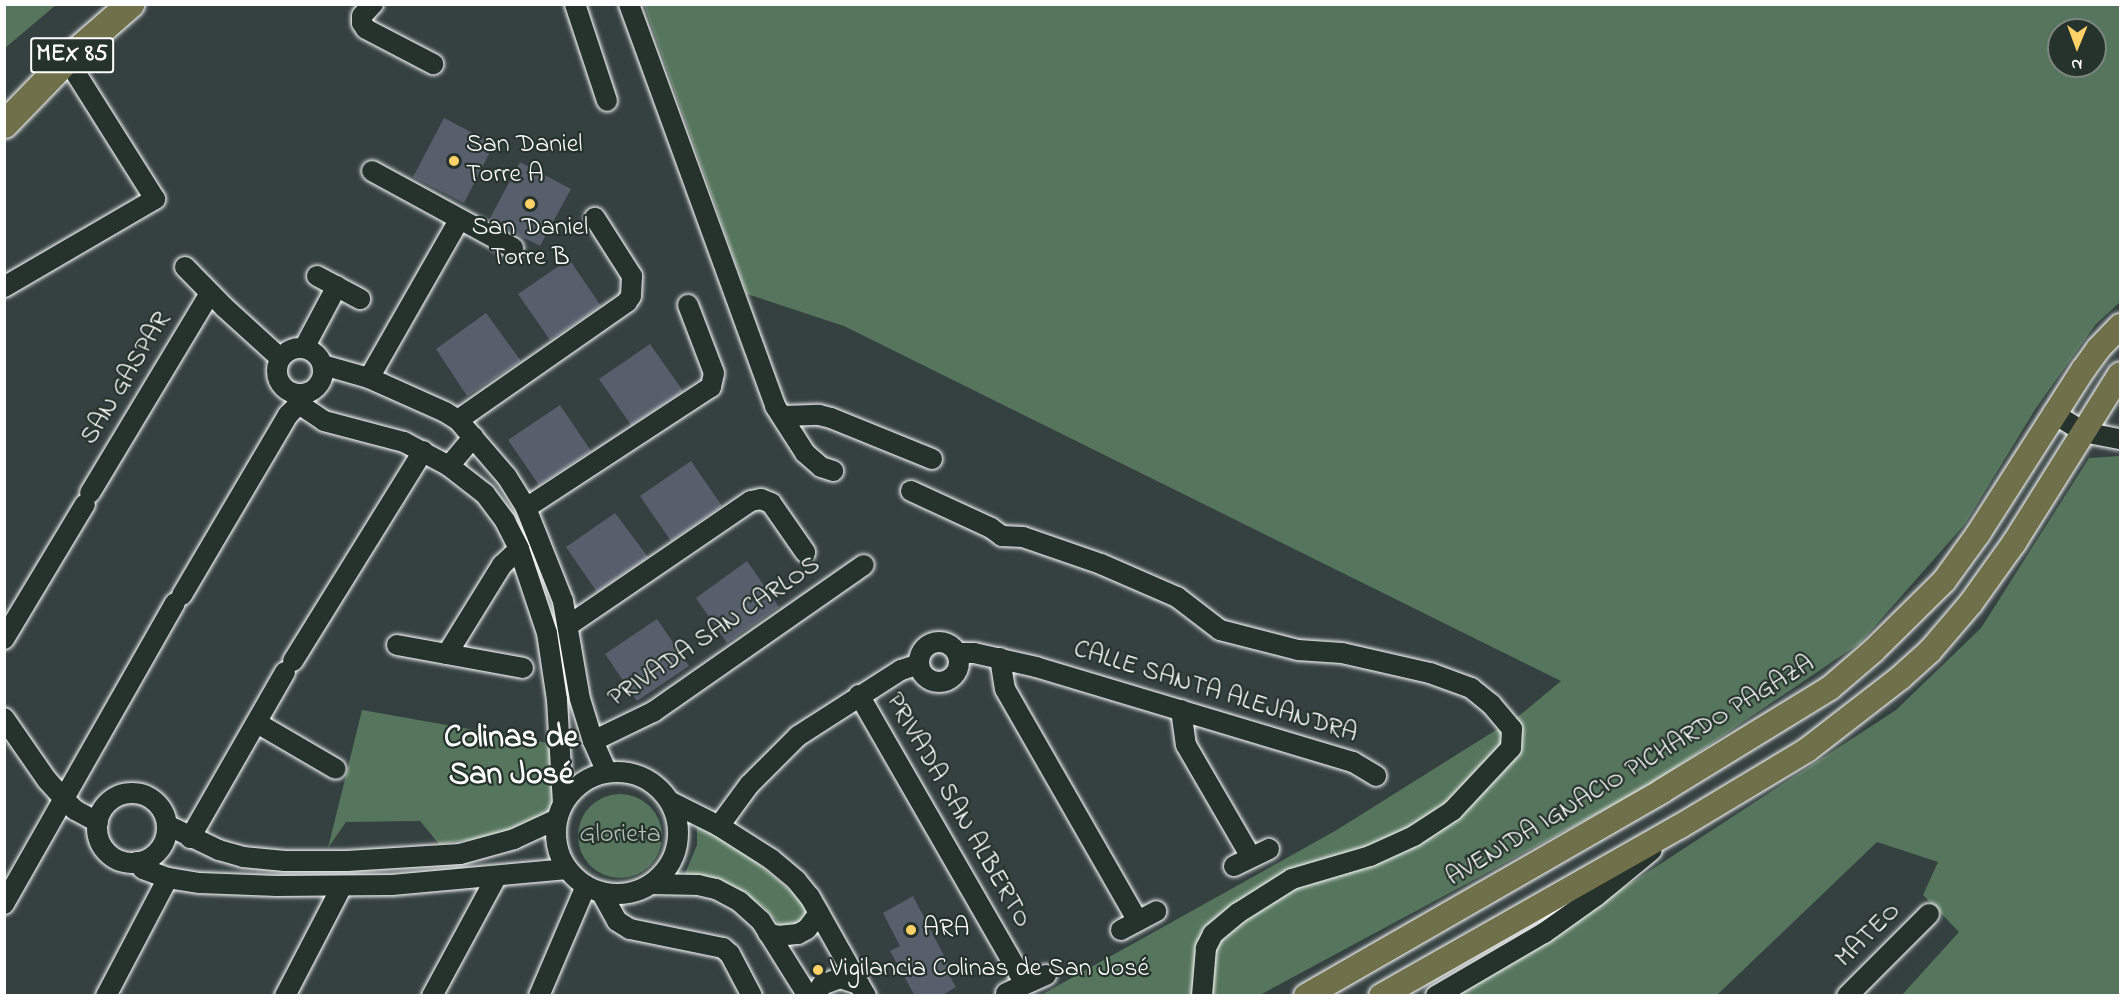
<!DOCTYPE html>
<html>
<head>
<meta charset="utf-8">
<style>
  body { margin:0 }
  #map { position:relative; width:2125px; height:1000px; overflow:hidden; background:#354040; font-family:"Indie Flower",sans-serif }
  div>[style] { position:absolute }
  [style*='--x'] { left:calc(var(--x)*1px); top:calc(var(--y)*1px); width:calc(var(--w)*1px); rotate:calc(var(--a)*1deg) }
  .green>* { inset:0; background:#56755d }
  .round { border-radius:50% }
  .building>* { inset:0; background:#575f6c }
  .roads { filter:drop-shadow(0 0 2px #fff) drop-shadow(0 0 2px #fff) }
  .minor>* { height:20px; margin:-10px; padding:0 10px; transform-origin:10px; border-radius:10px; background:#26332d }
  .minor>.ring { margin:-10px; padding:0; box-sizing:content-box; background:none; border:20px solid #26332d; border-radius:50% }
  .major>* { height:24px; margin:-12px; padding:0 12px; transform-origin:12px; border-radius:12px; background:#70704a }
  .highway>* { height:27px; margin:-13.5px; padding:0 13.5px; transform-origin:13.5px; border-radius:13.5px; background:#70704a }
  .dots>* { width:16px; height:16px; translate:-50% -50%; box-sizing:border-box; border:3px solid #26332d; border-radius:50% }
  span { translate:-50% -50%; white-space:nowrap; text-align:center; line-height:1.15; -webkit-text-stroke:4.5px #26332d; paint-order:stroke }
  .shield-label span { padding:2px 4px; background:#26332d; border:2px solid; border-radius:4px; -webkit-text-stroke-width:0 }
  .shield-label { font-size:24px; color:#fff; font-weight:700 }
  .poi-label { font-size:26px; color:#fff }
  .left { translate:0 -50%; text-align:left }
  .street-label { font-size:26px; color:#fff }
  .park-label { font-size:26px; color:#b3c1b6 }
  .district-label { font-size:32px; color:#fff; font-weight:700 }
  .frame { position:absolute; inset:0; border:6px solid #fff; pointer-events:none }
  .north { position:absolute; left:2047px; top:18px; width:60px; height:60px; box-sizing:border-box; background:#26332d; border:2px solid #7d8581; border-radius:50%; rotate:181deg; font-size:16px; font-weight:700; line-height:24px; text-align:center; color:#fff }
  .north::after { content:''; display:block; margin:auto; width:21px; height:27px; background:#ffd166; clip-path:polygon(50% 0,100% 100%,50% 72%,0 100%) }
</style>
</head>
<body>
<div id="map">
  <div class="green">
    <i style="clip-path:polygon(5px 4px,56px 4px,56px 5px,5px 48px)"></i>
    <i style="clip-path:polygon(evenodd,644px 5px,2120px 5px,2120px 302px,2096px 324px,2036px 408px,1965px 524px,1860px 643px,1650px 785px,1260px 995px,1041px 995px,1335px 831px,1520px 715px,1561px 681px,844px 326px,747px 294px,644px 5px,2059px 30px,2095px 30px,2095px 66px,2059px 66px,2059px 30px)"></i>
    <i style="clip-path:polygon(2120px 456px,2120px 995px,1902px 995px,1959px 932px,1923px 895px,1938px 862px,1877px 842px,1717px 995px,1458px 996px,1896px 710px,1981px 628px,2089px 458px)"></i>
    <i style="clip-path:polygon(362px 710px,554px 744px,555px 798px,546px 817px,500px 836px,439px 844px,420px 821px,346px 822px,328px 848px)"></i>
    <i class="round" style="left:578px;top:794px;width:84px;height:84px"></i>
    <i style="clip-path:polygon(697px 824px,754px 860px,804px 902px,809px 918px,785px 931px,764px 907px,739px 890px,715px 880px,684px 876px,697px 845px)"></i>
  </div>
  <div class="building">
    <i style="clip-path:polygon(444px 118px,494px 144px,464px 203px,413px 177px)"></i>
    <i style="clip-path:polygon(520px 162px,571px 189px,540px 246px,489px 220px)"></i>
    <i style="clip-path:polygon(569px 259px,601px 306px,550px 340px,518px 294px)"></i>
    <i style="clip-path:polygon(486px 313px,521px 361px,467px 396px,436px 349px)"></i>
    <i style="clip-path:polygon(650px 344px,683px 391px,631px 425px,599px 379px)"></i>
    <i style="clip-path:polygon(560px 405px,591px 451px,539px 485px,508px 440px)"></i>
    <i style="clip-path:polygon(691px 461px,722px 506px,671px 541px,640px 496px)"></i>
    <i style="clip-path:polygon(615px 513px,648px 557px,597px 592px,566px 547px)"></i>
    <i style="clip-path:polygon(747px 561px,779px 607px,727px 643px,696px 598px)"></i>
    <i style="clip-path:polygon(657px 619px,689px 666px,637px 701px,605px 654px)"></i>
    <i style="clip-path:polygon(913px 896px,953px 973px,949px 975px,956px 987px,941px 996px,915px 996px,890px 951px,900px 946px,883px 913px)"></i>
  </div>
  <div class="roads">
    <div class="minor">
      <i style="--x:373;--y:4;--w:16;--a:133"></i>
      <i style="--x:362;--y:16;--w:7;--a:90"></i>
      <i style="--x:362;--y:23;--w:7;--a:56"></i>
      <i style="--x:366;--y:29;--w:76;--a:27.6"></i>
      <i style="--x:575;--y:4;--w:102;--a:71.7"></i>
      <i style="--x:629;--y:4;--w:428;--a:70"></i>
      <i style="--x:775;--y:406;--w:56;--a:57.4"></i>
      <i style="--x:805;--y:453;--w:21;--a:41"></i>
      <i style="--x:821;--y:467;--w:13;--a:18"></i>
      <i style="--x:372;--y:171;--w:161;--a:28.6"></i>
      <i style="--x:185;--y:267;--w:56;--a:45.7"></i>
      <i style="--x:224;--y:307;--w:76;--a:42.3"></i>
      <i style="--x:317;--y:276;--w:49;--a:28.1"></i>
      <i style="--x:4;--y:287;--w:175;--a:-30.2"></i>
      <i style="--x:155;--y:199;--w:165;--a:-122.2"></i>
      <i class="ring" style="left:277px;top:348px;width:26px;height:26px"></i>
      <i style="--x:304;--y:348;--w:70;--a:-62"></i>
      <i style="--x:323;--y:365;--w:48;--a:15.8"></i>
      <i style="--x:369;--y:378;--w:83;--a:24.1"></i>
      <i style="--x:445;--y:412;--w:15;--a:32"></i>
      <i style="--x:458;--y:420;--w:75;--a:49.3"></i>
      <i style="--x:507;--y:477;--w:36;--a:58"></i>
      <i style="--x:526;--y:508;--w:100;--a:68.3"></i>
      <i style="--x:563;--y:601;--w:99;--a:80.2"></i>
      <i style="--x:580;--y:699;--w:44;--a:72.8"></i>
      <i style="--x:593;--y:741;--w:34;--a:66"></i>
      <i style="--x:369;--y:378;--w:182;--a:-60.3"></i>
      <i style="--x:296;--y:394;--w:10;--a:73"></i>
      <i style="--x:299;--y:404;--w:30;--a:34"></i>
      <i style="--x:324;--y:421;--w:83;--a:14.7"></i>
      <i style="--x:404;--y:442;--w:51;--a:28.1"></i>
      <i style="--x:449;--y:466;--w:46;--a:37.9"></i>
      <i style="--x:485;--y:494;--w:34;--a:53"></i>
      <i style="--x:505;--y:521;--w:31;--a:63"></i>
      <i style="--x:519;--y:549;--w:89;--a:71.6"></i>
      <i style="--x:547;--y:633;--w:68;--a:81.5"></i>
      <i style="--x:557;--y:700;--w:103;--a:86.7"></i>
      <i style="--x:2053;--y:413;--w:36;--a:32"></i>
      <i style="--x:2083;--y:432;--w:38;--a:11"></i>
      <i style="--x:784;--y:416;--w:35;--a:-2"></i>
      <i style="--x:819;--y:415;--w:12;--a:14"></i>
      <i style="--x:831;--y:418;--w:109;--a:22.1"></i>
      <i style="--x:458;--y:420;--w:206;--a:-34.9"></i>
      <i style="--x:627;--y:302;--w:7;--a:-56"></i>
      <i style="--x:631;--y:296;--w:20;--a:-87"></i>
      <i style="--x:632;--y:276;--w:69;--a:-122.5"></i>
      <i style="--x:449;--y:466;--w:38;--a:-50"></i>
      <i style="--x:911;--y:491;--w:88;--a:24.8"></i>
      <i style="--x:991;--y:528;--w:14;--a:36"></i>
      <i style="--x:1002;--y:536;--w:21;--a:3"></i>
      <i style="--x:1023;--y:537;--w:83;--a:19.1"></i>
      <i style="--x:1101;--y:564;--w:83;--a:23.5"></i>
      <i style="--x:1177;--y:597;--w:54;--a:37.5"></i>
      <i style="--x:1220;--y:630;--w:81;--a:14.4"></i>
      <i style="--x:1298;--y:650;--w:44;--a:3.9"></i>
      <i style="--x:1342;--y:653;--w:90;--a:12.8"></i>
      <i style="--x:1430;--y:673;--w:44;--a:20.1"></i>
      <i style="--x:1471;--y:688;--w:26;--a:39"></i>
      <i style="--x:1491;--y:704;--w:33;--a:50"></i>
      <i style="--x:1512;--y:729;--w:19;--a:93"></i>
      <i style="--x:1511;--y:748;--w:86;--a:133.1"></i>
      <i style="--x:1452;--y:811;--w:45;--a:146.7"></i>
      <i style="--x:1414;--y:836;--w:48;--a:155.6"></i>
      <i style="--x:1370;--y:856;--w:81;--a:163.6"></i>
      <i style="--x:1292;--y:879;--w:64;--a:147.8"></i>
      <i style="--x:1238;--y:913;--w:33;--a:140"></i>
      <i style="--x:1213;--y:934;--w:16;--a:117"></i>
      <i style="--x:1206;--y:948;--w:48;--a:94.8"></i>
      <i style="--x:90;--y:493;--w:233;--a:-59"></i>
      <i style="--x:526;--y:508;--w:221;--a:-33.2"></i>
      <i style="--x:711;--y:387;--w:14;--a:-78"></i>
      <i style="--x:714;--y:373;--w:73;--a:-110.9"></i>
      <i style="--x:182;--y:595;--w:209;--a:-59.5"></i>
      <i style="--x:288;--y:415;--w:16;--a:-45"></i>
      <i style="--x:569;--y:625;--w:220;--a:-34.3"></i>
      <i style="--x:751;--y:501;--w:10;--a:-11"></i>
      <i style="--x:761;--y:499;--w:11;--a:22"></i>
      <i style="--x:771;--y:503;--w:60;--a:55.2"></i>
      <i style="--x:4;--y:639;--w:157;--a:-59"></i>
      <i class="ring" style="left:919px;top:642px;width:20px;height:20px"></i>
      <i style="--x:397;--y:645;--w:128;--a:10.3"></i>
      <i style="--x:957;--y:653;--w:17;--a:0"></i>
      <i style="--x:974;--y:653;--w:64;--a:12.7"></i>
      <i style="--x:1036;--y:667;--w:331;--a:16.7"></i>
      <i style="--x:1353;--y:762;--w:27;--a:31"></i>
      <i style="--x:447;--y:654;--w:105;--a:-58.3"></i>
      <i style="--x:502;--y:565;--w:23;--a:-43"></i>
      <i style="--x:1000;--y:658;--w:31;--a:81"></i>
      <i style="--x:1005;--y:689;--w:267;--a:60.2"></i>
      <i style="--x:293;--y:661;--w:247;--a:-58.2"></i>
      <i style="--x:859;--y:695;--w:333;--a:60.1"></i>
      <i style="--x:1181;--y:710;--w:35;--a:82"></i>
      <i style="--x:1186;--y:745;--w:129;--a:59.9"></i>
      <i style="--x:4;--y:718;--w:75;--a:55.3"></i>
      <i style="--x:47;--y:780;--w:24;--a:48"></i>
      <i style="--x:63;--y:798;--w:17;--a:45"></i>
      <i style="--x:75;--y:810;--w:26;--a:28"></i>
      <i style="--x:257;--y:723;--w:91;--a:30.2"></i>
      <i style="--x:593;--y:741;--w:67;--a:-25.8"></i>
      <i style="--x:653;--y:712;--w:257;--a:-34.9"></i>
      <i class="ring" style="left:556px;top:772px;width:102px;height:102px"></i>
      <i class="ring" style="left:97px;top:793px;width:50px;height:50px"></i>
      <i style="--x:671;--y:802;--w:54;--a:26.6"></i>
      <i style="--x:719;--y:826;--w:62;--a:32.4"></i>
      <i style="--x:771;--y:859;--w:33;--a:40"></i>
      <i style="--x:796;--y:880;--w:22;--a:51"></i>
      <i style="--x:810;--y:897;--w:100;--a:60.6"></i>
      <i style="--x:167;--y:825;--w:58;--a:25.7"></i>
      <i style="--x:219;--y:850;--w:25;--a:16"></i>
      <i style="--x:243;--y:857;--w:42;--a:5.4"></i>
      <i style="--x:285;--y:861;--w:62;--a:0"></i>
      <i style="--x:347;--y:861;--w:113;--a:-3.5"></i>
      <i style="--x:460;--y:854;--w:56;--a:-15.5"></i>
      <i style="--x:514;--y:839;--w:47;--a:-24.9"></i>
      <i style="--x:719;--y:826;--w:51;--a:-53.8"></i>
      <i style="--x:749;--y:785;--w:69;--a:-45"></i>
      <i style="--x:798;--y:736;--w:122;--a:-32.7"></i>
      <i style="--x:901;--y:670;--w:19;--a:-18"></i>
      <i style="--x:190;--y:838;--w:191;--a:-60.2"></i>
      <i style="--x:137;--y:862;--w:9;--a:49"></i>
      <i style="--x:143;--y:869;--w:27;--a:20"></i>
      <i style="--x:168;--y:878;--w:32;--a:9"></i>
      <i style="--x:200;--y:883;--w:77;--a:2.2"></i>
      <i style="--x:277;--y:886;--w:115;--a:-0.5"></i>
      <i style="--x:392;--y:885;--w:176;--a:-5.2"></i>
      <i style="--x:1234;--y:866;--w:39;--a:-26"></i>
      <i style="--x:651;--y:884;--w:47;--a:1.2"></i>
      <i style="--x:698;--y:885;--w:18;--a:13"></i>
      <i style="--x:716;--y:889;--w:27;--a:28"></i>
      <i style="--x:740;--y:902;--w:28;--a:42"></i>
      <i style="--x:761;--y:921;--w:89;--a:57.9"></i>
      <i style="--x:601;--y:892;--w:33;--a:61"></i>
      <i style="--x:617;--y:921;--w:15;--a:32"></i>
      <i style="--x:630;--y:929;--w:95;--a:11.5"></i>
      <i style="--x:723;--y:948;--w:9;--a:41"></i>
      <i style="--x:730;--y:954;--w:47;--a:62.4"></i>
      <i style="--x:4;--y:904;--w:346;--a:-60.4"></i>
      <i style="--x:1121;--y:930;--w:40;--a:-28"></i>
      <i style="--x:768;--y:933;--w:10;--a:17"></i>
      <i style="--x:778;--y:936;--w:20;--a:-6"></i>
      <i style="--x:798;--y:934;--w:10;--a:-29"></i>
      <i style="--x:807;--y:929;--w:20;--a:-53"></i>
      <i style="--x:1006;--y:993;--w:44;--a:-24.2"></i>
      <i style="--x:106;--y:996;--w:133;--a:-62.3"></i>
      <i style="--x:285;--y:996;--w:124;--a:-62.6"></i>
      <i style="--x:432;--y:996;--w:136;--a:-61.6"></i>
      <i style="--x:539;--y:996;--w:120;--a:-66.9"></i>
      <i style="--x:815;--y:996;--w:13;--a:-58"></i>
      <i style="--x:822;--y:985;--w:19;--a:-21"></i>
      <i style="--x:840;--y:978;--w:20;--a:18"></i>
      <i style="--x:859;--y:984;--w:14;--a:60"></i>
      <i style="--x:1436;--y:996;--w:125;--a:-30.3"></i>
      <i style="--x:1544;--y:933;--w:64;--a:-35.4"></i>
      <i style="--x:1596;--y:896;--w:72;--a:-39.4"></i>
      <i style="--x:1847;--y:996;--w:116;--a:-45"></i>
    </div>
    <div class="major">
      <i style="--x:1306;--y:996;--w:411;--a:-29.9"></i>
      <i style="--x:1662;--y:791;--w:197;--a:-31.5"></i>
      <i style="--x:1830;--y:688;--w:57;--a:-40.7"></i>
      <i style="--x:1873;--y:651;--w:100;--a:-44.6"></i>
      <i style="--x:1944;--y:581;--w:58;--a:-54.1"></i>
      <i style="--x:1978;--y:534;--w:195;--a:-57.4"></i>
      <i style="--x:2083;--y:370;--w:26;--a:-54"></i>
      <i style="--x:2098;--y:349;--w:32;--a:-46"></i>
      <i style="--x:1381;--y:996;--w:343;--a:-29.6"></i>
      <i style="--x:1679;--y:827;--w:149;--a:-31"></i>
      <i style="--x:1807;--y:750;--w:118;--a:-37.7"></i>
      <i style="--x:1900;--y:678;--w:40;--a:-42"></i>
      <i style="--x:1930;--y:651;--w:63;--a:-49.5"></i>
      <i style="--x:1971;--y:603;--w:74;--a:-54.4"></i>
      <i style="--x:2014;--y:543;--w:199;--a:-57.9"></i>
    </div>
    <div class="highway">
      <i style="--x:4;--y:124;--w:91;--a:-45.9"></i>
      <i style="--x:67;--y:59;--w:84;--a:-41.1"></i>
    </div>
  </div>
  <div class="dots">
    <i style="left:454px;top:161px;background:#ffd166"></i>
    <i style="left:530px;top:204px;background:#ffd166"></i>
    <i style="left:911px;top:930px;background:#ffd166"></i>
    <i style="left:818px;top:970px;background:#ffd166"></i>
  </div>
  <div class="shield-label">
    <span style="left:72px;top:55px">MEX 85</span>
  </div>
  <div class="poi-label">
    <span class="left" style="left:466px;top:161px">San Daniel<br>Torre A</span>
    <span style="left:530px;top:244px">San Daniel<br>Torre B</span>
    <span class="left" style="left:923px;top:930px">ARA</span>
    <span class="left" style="left:830px;top:970px">Vigilancia Colinas de San José</span>
  </div>
  <div class="street-label">
    <span style="left:127px;top:379px;rotate:-59deg">SAN GASPAR</span>
    <span style="left:715px;top:633px;rotate:-34deg">PRIVADA SAN CARLOS</span>
    <span style="left:1215px;top:693px;rotate:17deg">CALLE SANTA ALEJANDRA</span>
    <span style="left:1631px;top:772px;rotate:-31deg">AVENIDA IGNACIO PICHARDO PAGAZA</span>
    <span style="left:957px;top:811px;rotate:60deg">PRIVADA SAN ALBERTO</span>
    <span style="left:1869px;top:936px;rotate:-45deg">MATEO</span>
  </div>
  <div class="park-label">
    <span style="left:620px;top:836px">Glorieta</span>
  </div>
  <div class="district-label">
    <span style="left:511px;top:758px">Colinas de<br>San José</span>
  </div>
  <div class="frame"></div>
  <div class="north">N</div>
</div>
</body>
</html>
